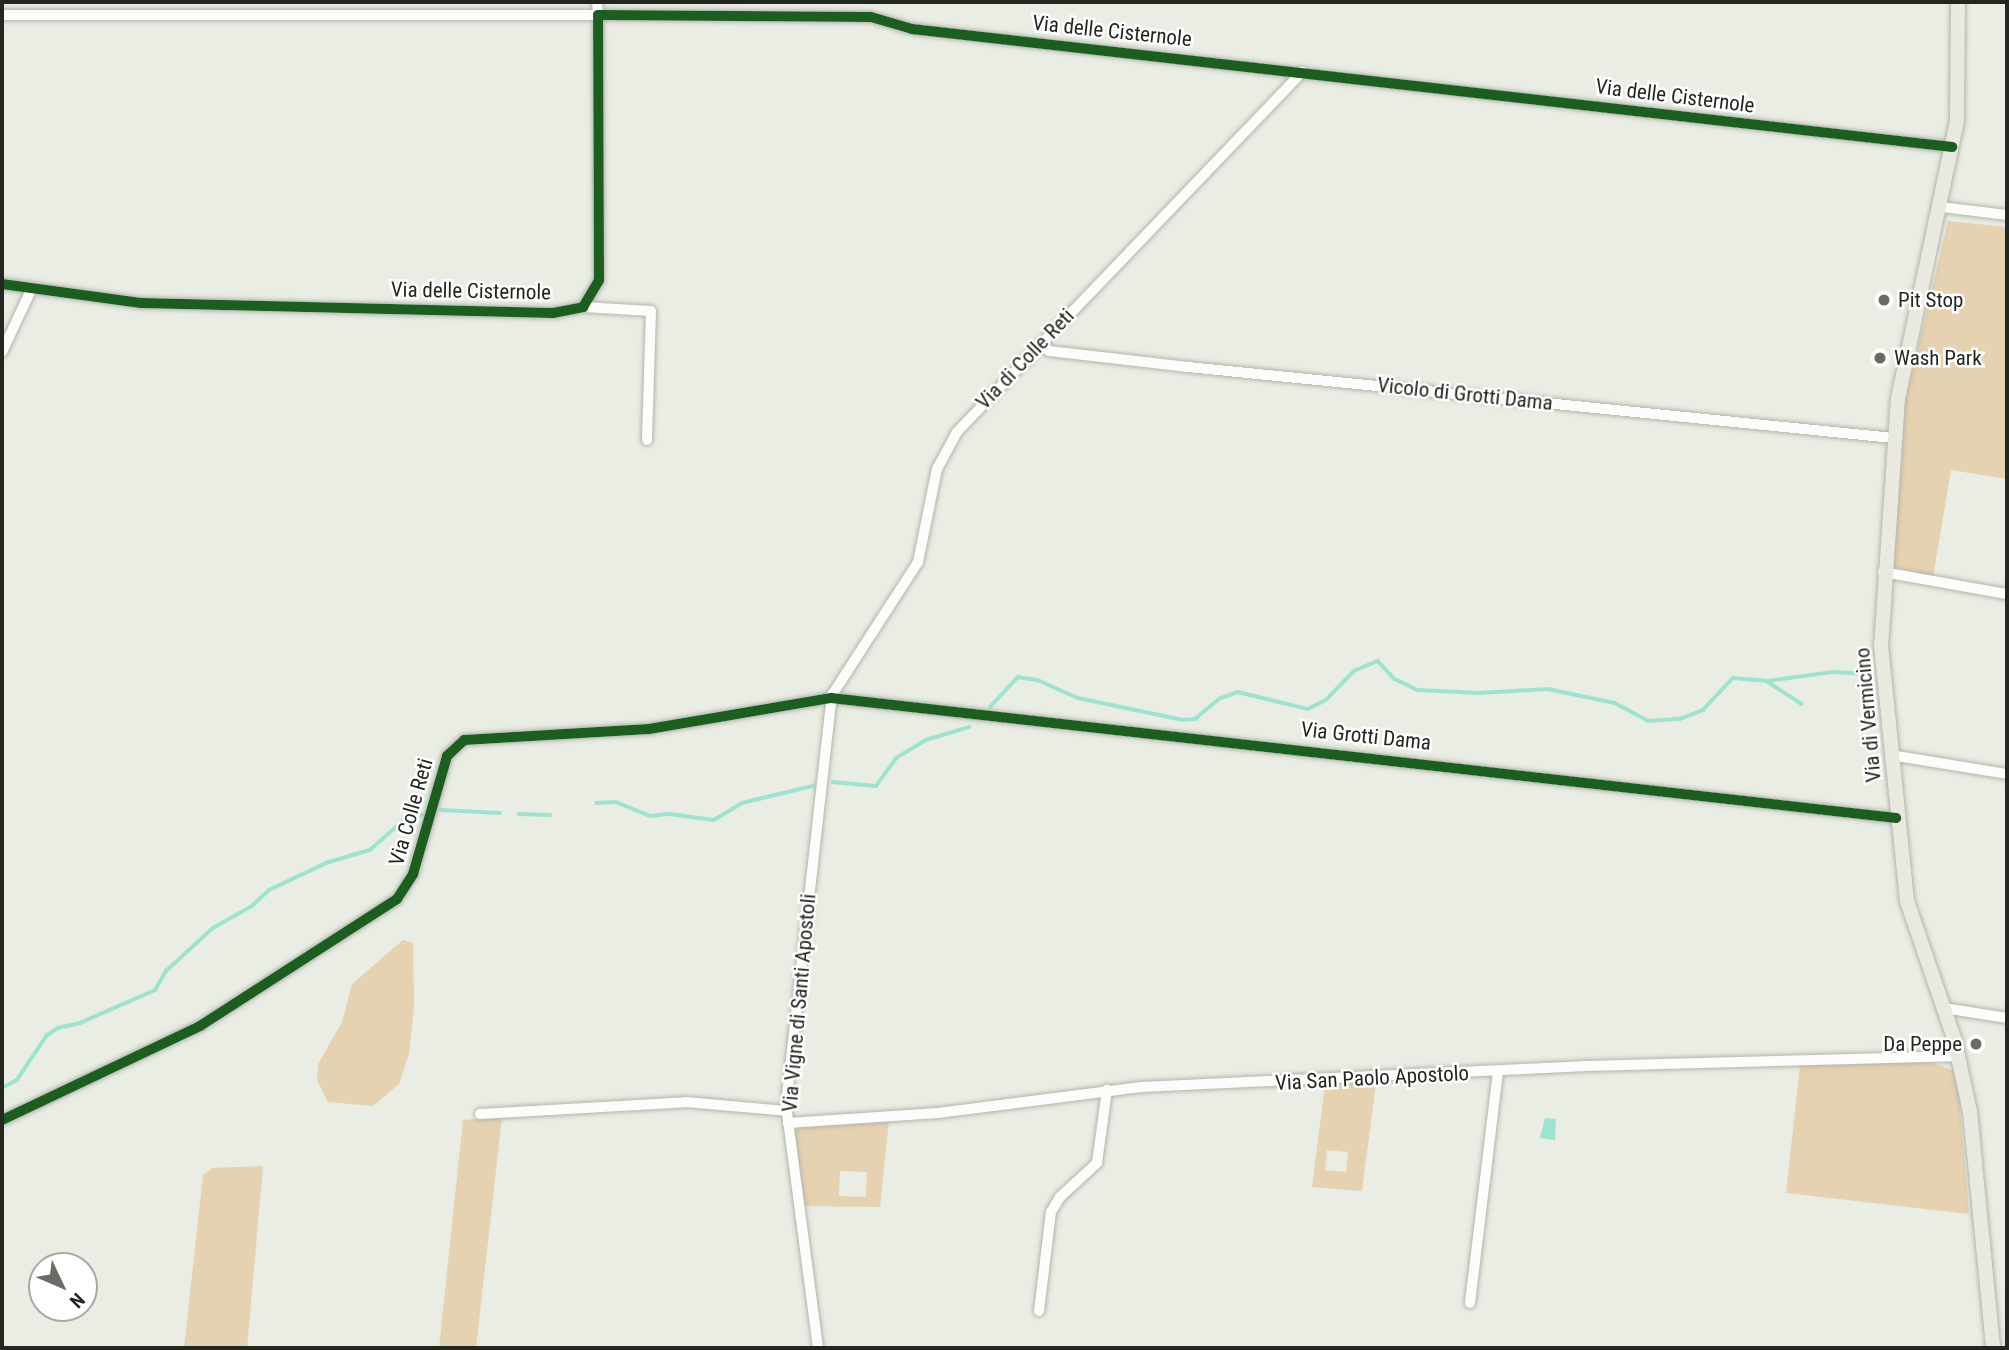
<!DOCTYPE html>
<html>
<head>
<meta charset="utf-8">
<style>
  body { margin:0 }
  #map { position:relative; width:2009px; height:1350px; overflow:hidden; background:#e9ede3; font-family:"Roboto Condensed",sans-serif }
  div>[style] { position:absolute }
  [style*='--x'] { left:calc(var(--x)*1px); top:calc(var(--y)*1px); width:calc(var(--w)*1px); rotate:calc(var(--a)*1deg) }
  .green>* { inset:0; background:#e6d1b0 }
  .water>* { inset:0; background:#9ce4cf }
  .stream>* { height:3.5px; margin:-1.75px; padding:0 1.75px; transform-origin:1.75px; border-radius:1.75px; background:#9ce4cf }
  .roads { filter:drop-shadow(0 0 2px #b2b5ad) drop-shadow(0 0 2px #b2b5ad) }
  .minor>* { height:10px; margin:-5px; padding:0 5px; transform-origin:5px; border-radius:5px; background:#fcfcfb }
  .major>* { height:14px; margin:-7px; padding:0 7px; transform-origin:7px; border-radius:7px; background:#e9e9e0 }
  .cycleway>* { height:10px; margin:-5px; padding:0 5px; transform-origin:5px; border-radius:5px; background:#1b5e20 }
  .dots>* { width:19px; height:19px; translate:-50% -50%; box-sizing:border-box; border:4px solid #fff; border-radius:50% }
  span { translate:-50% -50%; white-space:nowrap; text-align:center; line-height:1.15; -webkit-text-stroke:5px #fff; paint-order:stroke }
  .street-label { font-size:21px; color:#242720 }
  .poi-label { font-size:21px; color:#242720 }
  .left { translate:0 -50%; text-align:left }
  .right { translate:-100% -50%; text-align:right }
  .frame { position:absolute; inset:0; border:4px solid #242720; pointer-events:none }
  .north { position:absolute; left:28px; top:1252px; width:70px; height:70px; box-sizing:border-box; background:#fff; border:2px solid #a7a9a6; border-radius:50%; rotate:134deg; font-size:19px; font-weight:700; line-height:28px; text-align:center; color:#242720 }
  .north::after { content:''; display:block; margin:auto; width:24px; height:32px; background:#696c64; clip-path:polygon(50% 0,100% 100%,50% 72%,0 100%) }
</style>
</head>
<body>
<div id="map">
  <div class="green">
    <i style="clip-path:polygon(1948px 221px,2007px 227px,2007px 479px,1951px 470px,1933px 577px,1892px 566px,1902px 414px)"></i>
    <i style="clip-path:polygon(403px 940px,413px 943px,414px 1008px,409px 1054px,399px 1084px,373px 1106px,328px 1102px,317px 1080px,318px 1064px,342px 1022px,352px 984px)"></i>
    <i style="clip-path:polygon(1922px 1059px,1957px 1072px,1969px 1214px,1786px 1193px,1800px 1065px)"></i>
    <i style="clip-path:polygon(evenodd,1376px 1083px,1362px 1191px,1312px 1187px,1325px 1085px,1376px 1083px,1327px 1150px,1348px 1152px,1346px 1172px,1325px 1170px,1327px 1150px)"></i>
    <i style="clip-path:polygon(502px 1117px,476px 1348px,439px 1348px,463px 1120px)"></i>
    <i style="clip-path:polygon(evenodd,889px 1120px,880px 1207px,804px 1206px,792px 1133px,803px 1125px,889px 1120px,840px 1171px,867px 1172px,866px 1197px,839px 1196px,840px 1171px)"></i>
    <i style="clip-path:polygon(263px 1166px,247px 1348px,184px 1348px,203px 1175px,212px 1168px)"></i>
  </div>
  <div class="water">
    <i style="clip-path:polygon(1545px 1118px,1556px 1119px,1555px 1140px,1540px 1138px)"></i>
  </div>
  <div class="stream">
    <i style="--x:1768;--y:682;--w:40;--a:32.9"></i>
    <i style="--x:990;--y:707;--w:41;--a:-47"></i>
    <i style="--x:1018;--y:677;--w:20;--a:9"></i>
    <i style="--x:1038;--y:680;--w:44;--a:24.2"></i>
    <i style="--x:1078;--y:698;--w:107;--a:11.8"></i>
    <i style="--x:1183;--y:720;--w:12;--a:-5"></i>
    <i style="--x:1195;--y:719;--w:31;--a:-40"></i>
    <i style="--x:1219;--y:699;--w:20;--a:-20"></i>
    <i style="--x:1238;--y:692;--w:72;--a:13.7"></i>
    <i style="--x:1308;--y:709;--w:20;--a:-27"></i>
    <i style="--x:1326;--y:700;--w:40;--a:-46"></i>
    <i style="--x:1354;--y:671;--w:26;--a:-23"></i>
    <i style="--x:1378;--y:661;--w:25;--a:47"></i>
    <i style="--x:1395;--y:679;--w:25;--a:26"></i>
    <i style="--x:1418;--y:690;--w:61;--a:2.8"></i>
    <i style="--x:1479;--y:693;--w:69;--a:-3.3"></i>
    <i style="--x:1548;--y:689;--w:68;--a:11.8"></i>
    <i style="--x:1615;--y:703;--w:38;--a:28"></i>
    <i style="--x:1649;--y:721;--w:31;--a:-4"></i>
    <i style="--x:1680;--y:719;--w:25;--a:-21"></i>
    <i style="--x:1703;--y:710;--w:44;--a:-46.8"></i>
    <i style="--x:1733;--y:678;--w:35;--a:5"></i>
    <i style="--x:1768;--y:681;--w:66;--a:-7.9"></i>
    <i style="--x:1833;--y:672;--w:36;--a:3"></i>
    <i style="--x:833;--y:782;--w:43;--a:5.3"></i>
    <i style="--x:876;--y:786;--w:34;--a:-54"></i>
    <i style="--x:896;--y:758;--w:35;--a:-31"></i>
    <i style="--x:926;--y:740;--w:45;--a:-16.8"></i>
    <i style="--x:596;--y:803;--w:20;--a:-3"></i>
    <i style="--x:616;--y:802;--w:37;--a:22"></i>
    <i style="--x:650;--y:816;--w:20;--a:-6"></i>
    <i style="--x:670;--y:814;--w:44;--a:7.8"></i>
    <i style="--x:714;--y:820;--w:33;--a:-31"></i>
    <i style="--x:742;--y:803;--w:73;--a:-13.5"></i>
    <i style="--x:441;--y:810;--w:59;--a:2.9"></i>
    <i style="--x:519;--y:814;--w:31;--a:2"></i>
    <i style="--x:2;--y:1088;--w:17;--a:-28"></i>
    <i style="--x:17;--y:1080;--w:54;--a:-56.3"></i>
    <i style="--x:47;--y:1035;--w:13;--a:-32"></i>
    <i style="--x:58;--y:1028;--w:23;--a:-13"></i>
    <i style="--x:80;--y:1023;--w:82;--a:-23.7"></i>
    <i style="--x:155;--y:990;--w:22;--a:-60"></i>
    <i style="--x:166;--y:971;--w:64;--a:-42.5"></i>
    <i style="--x:213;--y:928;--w:45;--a:-29.4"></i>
    <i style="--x:252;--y:906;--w:23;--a:-43"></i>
    <i style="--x:269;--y:890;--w:63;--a:-25.3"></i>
    <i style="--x:326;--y:863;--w:46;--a:-16.5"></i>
    <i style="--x:370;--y:850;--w:45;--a:-41.4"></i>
    <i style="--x:404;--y:820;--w:18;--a:-16"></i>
  </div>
  <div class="roads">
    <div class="minor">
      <i style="--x:2;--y:15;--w:596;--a:0"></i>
      <i style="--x:598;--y:15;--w:13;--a:-94"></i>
      <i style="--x:1941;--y:207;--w:66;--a:6.9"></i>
      <i style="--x:2;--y:284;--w:140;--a:7.8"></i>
      <i style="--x:141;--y:303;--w:412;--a:1.4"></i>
      <i style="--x:553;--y:313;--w:31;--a:-11"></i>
      <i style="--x:583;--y:307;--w:31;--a:-59"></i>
      <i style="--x:599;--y:280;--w:265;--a:-90.2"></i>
      <i style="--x:598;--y:15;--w:273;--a:0.4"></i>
      <i style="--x:871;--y:17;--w:43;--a:16.3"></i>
      <i style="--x:912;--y:29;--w:1047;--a:6.47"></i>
      <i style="--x:583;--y:307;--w:68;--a:3.4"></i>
      <i style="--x:651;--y:311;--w:129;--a:91.8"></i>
      <i style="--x:1040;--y:344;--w:11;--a:38"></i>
      <i style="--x:1049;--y:351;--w:140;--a:6.6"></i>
      <i style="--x:1188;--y:367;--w:709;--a:5.75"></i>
      <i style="--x:2;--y:352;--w:71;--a:-64.9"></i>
      <i style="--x:1883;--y:572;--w:126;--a:10.1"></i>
      <i style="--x:1891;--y:755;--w:118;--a:9.3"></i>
      <i style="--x:1944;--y:1008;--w:64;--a:9"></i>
      <i style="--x:480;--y:1114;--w:206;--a:-3.3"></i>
      <i style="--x:686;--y:1102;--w:100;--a:5.1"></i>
      <i style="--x:2;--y:1120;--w:219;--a:-25.4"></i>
      <i style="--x:200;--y:1026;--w:234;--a:-32.8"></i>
      <i style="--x:397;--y:899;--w:30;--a:-57"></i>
      <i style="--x:413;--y:874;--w:123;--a:-73.9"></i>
      <i style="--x:447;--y:756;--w:23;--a:-43"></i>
      <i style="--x:464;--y:740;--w:185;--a:-3.4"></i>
      <i style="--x:649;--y:729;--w:185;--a:-9.7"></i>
      <i style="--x:831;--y:698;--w:1072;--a:6.43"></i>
      <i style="--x:788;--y:1123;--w:150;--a:-3.8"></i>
      <i style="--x:938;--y:1113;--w:205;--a:-7.3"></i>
      <i style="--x:1141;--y:1087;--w:442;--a:-2.7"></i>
      <i style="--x:1583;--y:1066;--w:376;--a:-1.5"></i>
      <i style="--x:1470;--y:1303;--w:233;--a:-83.1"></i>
      <i style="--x:1039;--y:1311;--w:100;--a:-83.1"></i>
      <i style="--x:1051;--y:1212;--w:17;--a:-59"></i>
      <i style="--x:1060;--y:1197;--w:50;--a:-42.6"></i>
      <i style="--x:1097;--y:1163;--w:74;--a:-82.2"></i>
      <i style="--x:818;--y:1348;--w:246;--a:-97.5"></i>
      <i style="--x:786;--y:1104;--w:412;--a:-83.6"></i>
      <i style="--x:832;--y:695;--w:158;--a:-57.1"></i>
      <i style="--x:918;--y:562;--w:95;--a:-78.5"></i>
      <i style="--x:937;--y:469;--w:42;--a:-61.6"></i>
      <i style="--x:957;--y:432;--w:499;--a:-46.2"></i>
    </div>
    <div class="major">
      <i style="--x:1958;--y:2;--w:119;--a:90.5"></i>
      <i style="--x:1957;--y:121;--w:283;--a:102"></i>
      <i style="--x:1898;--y:398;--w:248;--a:93.9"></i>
      <i style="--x:1881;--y:645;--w:257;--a:84.2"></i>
      <i style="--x:1907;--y:901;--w:145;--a:71.1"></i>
      <i style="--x:1954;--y:1038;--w:76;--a:77.8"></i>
      <i style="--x:1970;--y:1112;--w:237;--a:84.4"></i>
    </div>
  </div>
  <div class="cycleway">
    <i style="--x:2;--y:284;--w:140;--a:7.8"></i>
    <i style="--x:141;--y:303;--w:412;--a:1.4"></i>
    <i style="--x:553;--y:313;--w:31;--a:-11"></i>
    <i style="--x:583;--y:307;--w:31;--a:-59"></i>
    <i style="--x:599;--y:280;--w:265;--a:-90.2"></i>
    <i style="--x:598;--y:15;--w:273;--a:0.4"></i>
    <i style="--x:871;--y:17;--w:43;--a:16.3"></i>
    <i style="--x:912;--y:29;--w:1047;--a:6.47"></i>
    <i style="--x:2;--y:1120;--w:219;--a:-25.4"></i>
    <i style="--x:200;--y:1026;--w:234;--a:-32.8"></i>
    <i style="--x:397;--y:899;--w:30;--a:-57"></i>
    <i style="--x:413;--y:874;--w:123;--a:-73.9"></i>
    <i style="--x:447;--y:756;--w:23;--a:-43"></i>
    <i style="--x:464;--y:740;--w:185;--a:-3.4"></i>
    <i style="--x:649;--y:729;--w:185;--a:-9.7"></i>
    <i style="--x:831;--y:698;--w:1072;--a:6.43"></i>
  </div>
  <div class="dots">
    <i style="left:1884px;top:300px;background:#696c64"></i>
    <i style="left:1880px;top:358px;background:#696c64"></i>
    <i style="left:1976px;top:1044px;background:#696c64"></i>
  </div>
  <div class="street-label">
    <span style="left:1112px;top:31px;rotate:6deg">Via delle Cisternole</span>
    <span style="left:1675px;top:96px;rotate:7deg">Via delle Cisternole</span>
    <span style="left:471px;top:291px;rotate:1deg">Via delle Cisternole</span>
    <span style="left:1025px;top:359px;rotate:-46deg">Via di Colle Reti</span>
    <span style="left:1465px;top:394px;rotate:6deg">Vicolo di Grotti Dama</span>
    <span style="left:1868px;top:715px;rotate:-95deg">Via di Vermicino</span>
    <span style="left:1366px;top:736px;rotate:6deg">Via Grotti Dama</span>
    <span style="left:411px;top:812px;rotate:-74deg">Via Colle Reti</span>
    <span style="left:799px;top:1003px;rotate:-85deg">Via Vigne di Santi Apostoli</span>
    <span style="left:1372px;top:1078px;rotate:-3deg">Via San Paolo Apostolo</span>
  </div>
  <div class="poi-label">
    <span class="left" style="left:1898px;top:300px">Pit Stop</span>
    <span class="left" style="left:1894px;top:358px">Wash Park</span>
    <span class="right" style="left:1962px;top:1044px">Da Peppe</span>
  </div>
  <div class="frame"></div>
  <div class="north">N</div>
</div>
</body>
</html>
